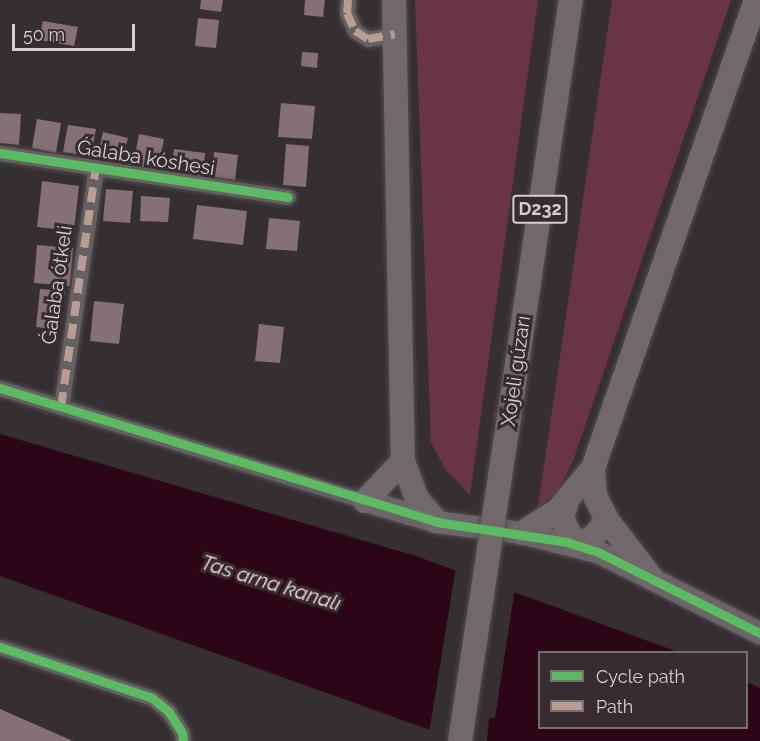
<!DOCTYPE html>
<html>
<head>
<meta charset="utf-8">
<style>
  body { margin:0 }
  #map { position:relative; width:760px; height:741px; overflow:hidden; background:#352f31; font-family:Raleway,sans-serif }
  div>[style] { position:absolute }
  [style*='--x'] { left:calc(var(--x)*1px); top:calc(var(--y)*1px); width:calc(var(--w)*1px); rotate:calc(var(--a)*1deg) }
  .green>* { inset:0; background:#693446 }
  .water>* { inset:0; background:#2c0616 }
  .pier>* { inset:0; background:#352f31 }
  .building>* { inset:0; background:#857077 }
  .roads { filter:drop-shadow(0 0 2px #514c4e) drop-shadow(0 0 2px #514c4e) }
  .street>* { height:15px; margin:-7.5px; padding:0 7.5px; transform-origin:7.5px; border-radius:7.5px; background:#656162 }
  .secondary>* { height:22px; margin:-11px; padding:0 11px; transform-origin:11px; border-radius:11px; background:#6b6567 }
  .primary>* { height:24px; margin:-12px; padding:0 12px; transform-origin:12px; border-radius:12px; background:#70686b }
  .bridges { filter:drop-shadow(0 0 2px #514c4e) drop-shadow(0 0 2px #514c4e) }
  .primary-bridge>* { height:24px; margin:-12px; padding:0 12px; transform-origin:12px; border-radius:12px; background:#70686b }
  .quiet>* { height:8px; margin-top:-4px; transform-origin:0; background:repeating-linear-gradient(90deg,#b99d93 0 15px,transparent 0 23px) }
  .cycleway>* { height:9px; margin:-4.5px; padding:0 4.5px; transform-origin:4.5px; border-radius:4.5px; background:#5cba63 }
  span { translate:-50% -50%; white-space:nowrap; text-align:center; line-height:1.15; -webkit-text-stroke:6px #372d30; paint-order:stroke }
  .shield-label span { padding:2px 4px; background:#372d30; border:2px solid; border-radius:4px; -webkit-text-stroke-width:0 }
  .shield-label { font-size:18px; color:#d6cfd1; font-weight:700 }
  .street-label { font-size:20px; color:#d6cfd1 }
  .water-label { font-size:21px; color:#f2d9df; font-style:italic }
  .legend { position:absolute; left:538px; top:651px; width:210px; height:78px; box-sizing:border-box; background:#372d30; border:2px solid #776e70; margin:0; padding:8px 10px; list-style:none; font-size:18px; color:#d6cfd1 }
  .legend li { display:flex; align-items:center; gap:12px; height:30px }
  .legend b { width:30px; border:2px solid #776e70 }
  .scale { position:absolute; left:12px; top:24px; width:123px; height:27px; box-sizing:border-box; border:3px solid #d6cfd1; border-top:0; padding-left:8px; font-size:18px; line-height:21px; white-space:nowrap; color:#d6cfd1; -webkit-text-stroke:4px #372d30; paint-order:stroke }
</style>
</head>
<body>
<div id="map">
  <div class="green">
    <i style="clip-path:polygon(415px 0,538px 0,470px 495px,446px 470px,431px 443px)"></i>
    <i style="clip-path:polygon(612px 0,731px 0,572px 464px,556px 493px,538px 507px)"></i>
  </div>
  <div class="water">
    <i style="clip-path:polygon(0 434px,416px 556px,678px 652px,540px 652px,540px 728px,746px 728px,747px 682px,760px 688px,760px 741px,461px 741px,0 576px)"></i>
  </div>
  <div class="pier">
    <i style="clip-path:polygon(456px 567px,515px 588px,495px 718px,489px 718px,487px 741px,452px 741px,429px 733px)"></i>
  </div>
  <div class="building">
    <i style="clip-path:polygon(201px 0,223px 0,221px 12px,200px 9px)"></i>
    <i style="clip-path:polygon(305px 0,325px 0,323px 17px,304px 15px)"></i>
    <i style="clip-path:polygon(198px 18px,219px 20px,216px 48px,195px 46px)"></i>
    <i style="clip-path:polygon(43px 21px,78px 27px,74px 46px,39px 40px)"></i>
    <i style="clip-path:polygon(302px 52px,318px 53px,317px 68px,301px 66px)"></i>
    <i style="clip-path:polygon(281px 103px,315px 106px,312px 139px,278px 137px)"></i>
    <i style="clip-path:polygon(0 113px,21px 114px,19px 145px,0 143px)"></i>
    <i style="clip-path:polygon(37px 119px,61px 123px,56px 153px,32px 148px)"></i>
    <i style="clip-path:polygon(68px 125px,96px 129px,91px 156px,63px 152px)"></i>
    <i style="clip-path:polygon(103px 132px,128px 138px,121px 165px,97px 159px)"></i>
    <i style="clip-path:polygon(139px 134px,164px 139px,158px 171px,133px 166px)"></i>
    <i style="clip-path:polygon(286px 144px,309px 146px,306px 187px,283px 185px)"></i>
    <i style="clip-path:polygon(174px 149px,205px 153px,203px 177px,171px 173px)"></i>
    <i style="clip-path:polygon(214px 152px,238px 155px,235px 180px,212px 177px)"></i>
    <i style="clip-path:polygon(42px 181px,79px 186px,74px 231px,37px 227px)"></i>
    <i style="clip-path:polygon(106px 189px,133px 191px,130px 223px,103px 221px)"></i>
    <i style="clip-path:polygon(141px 196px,170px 198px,168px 222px,140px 221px)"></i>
    <i style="clip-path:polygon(197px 205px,247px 211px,243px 245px,193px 239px)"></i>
    <i style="clip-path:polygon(269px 218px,300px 221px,297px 251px,266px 249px)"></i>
    <i style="clip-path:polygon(37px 245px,73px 248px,70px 286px,34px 283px)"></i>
    <i style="clip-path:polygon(40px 289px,65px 291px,60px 330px,36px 327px)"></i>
    <i style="clip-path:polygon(94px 301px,124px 304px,119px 344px,90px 341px)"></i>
    <i style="clip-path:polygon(259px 324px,284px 327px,280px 363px,255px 361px)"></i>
    <i style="clip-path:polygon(0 709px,73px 741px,0 741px)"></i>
  </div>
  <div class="roads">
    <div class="street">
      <i style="--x:348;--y:0;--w:13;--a:94"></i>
      <i style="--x:347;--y:13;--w:20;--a:66"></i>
      <i style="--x:355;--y:31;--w:15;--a:32"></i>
      <i style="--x:368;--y:39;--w:27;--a:-10"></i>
      <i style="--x:0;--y:153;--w:291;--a:8.7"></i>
      <i style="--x:0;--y:388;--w:382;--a:17.2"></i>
      <i style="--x:61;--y:407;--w:242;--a:-81.7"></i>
      <i style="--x:0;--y:647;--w:160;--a:18.5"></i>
      <i style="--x:152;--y:698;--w:22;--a:39"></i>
      <i style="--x:169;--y:712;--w:25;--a:58"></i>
      <i style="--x:182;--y:733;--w:8;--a:83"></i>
    </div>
    <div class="secondary">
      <i style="--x:365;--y:501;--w:75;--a:16.3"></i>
      <i style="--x:437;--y:522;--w:86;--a:7.4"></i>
      <i style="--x:522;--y:533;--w:81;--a:14.4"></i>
      <i style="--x:600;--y:553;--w:179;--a:26.6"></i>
    </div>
    <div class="primary">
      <i style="--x:394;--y:0;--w:461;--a:88.9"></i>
      <i style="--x:403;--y:461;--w:40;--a:69.8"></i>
      <i style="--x:417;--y:499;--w:30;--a:49"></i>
      <i style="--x:509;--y:418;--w:423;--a:-81.6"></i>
      <i style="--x:593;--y:468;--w:28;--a:86"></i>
      <i style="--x:595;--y:496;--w:27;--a:63"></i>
      <i style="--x:607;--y:520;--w:72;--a:52.3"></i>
      <i style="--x:365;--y:501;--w:55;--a:-46.5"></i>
      <i style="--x:567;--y:501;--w:18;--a:106"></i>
      <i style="--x:562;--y:518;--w:29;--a:65"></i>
      <i style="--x:574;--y:544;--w:19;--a:-18"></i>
      <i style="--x:592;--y:538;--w:23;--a:-50"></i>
      <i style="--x:522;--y:533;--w:43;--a:-32.6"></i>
      <i style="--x:558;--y:510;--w:55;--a:-50.2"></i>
      <i style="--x:593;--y:468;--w:496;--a:-70.8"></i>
    </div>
  </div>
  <div class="bridges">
    <div class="primary-bridge">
      <i style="--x:460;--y:741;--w:327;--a:-81.4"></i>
    </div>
  </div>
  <div class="quiet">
    <i style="--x:348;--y:0;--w:13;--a:94"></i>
    <i style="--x:347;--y:13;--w:20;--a:66"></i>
    <i style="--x:355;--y:31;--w:15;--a:32"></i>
    <i style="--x:368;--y:39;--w:27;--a:-10"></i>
    <i style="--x:61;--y:407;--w:242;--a:-81.7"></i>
  </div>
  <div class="cycleway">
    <i style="--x:0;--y:153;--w:291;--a:8.7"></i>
    <i style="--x:0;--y:388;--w:457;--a:17"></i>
    <i style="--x:437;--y:522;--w:132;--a:8.7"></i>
    <i style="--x:567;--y:542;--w:35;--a:18"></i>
    <i style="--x:600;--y:553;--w:179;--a:26.6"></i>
    <i style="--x:0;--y:647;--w:160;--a:18.5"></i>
    <i style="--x:152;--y:698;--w:22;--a:39"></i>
    <i style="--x:169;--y:712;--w:25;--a:58"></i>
    <i style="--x:182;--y:733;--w:8;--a:83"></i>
  </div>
  <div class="shield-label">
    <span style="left:540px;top:209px">D232</span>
  </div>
  <div class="street-label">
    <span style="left:146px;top:158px;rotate:9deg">Ǵalaba kóshesi</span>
    <span style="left:57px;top:285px;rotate:-82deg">Ǵalaba ótkeli</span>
    <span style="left:516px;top:371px;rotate:-82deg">Xojeli gúzarı</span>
  </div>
  <div class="water-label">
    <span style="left:271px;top:583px;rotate:17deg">Tas arna kanalı</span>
  </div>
  <ul class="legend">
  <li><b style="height:8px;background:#5cba63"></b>Cycle path</li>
  <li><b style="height:8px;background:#b99d93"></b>Path</li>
  </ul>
  <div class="scale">50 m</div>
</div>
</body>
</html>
